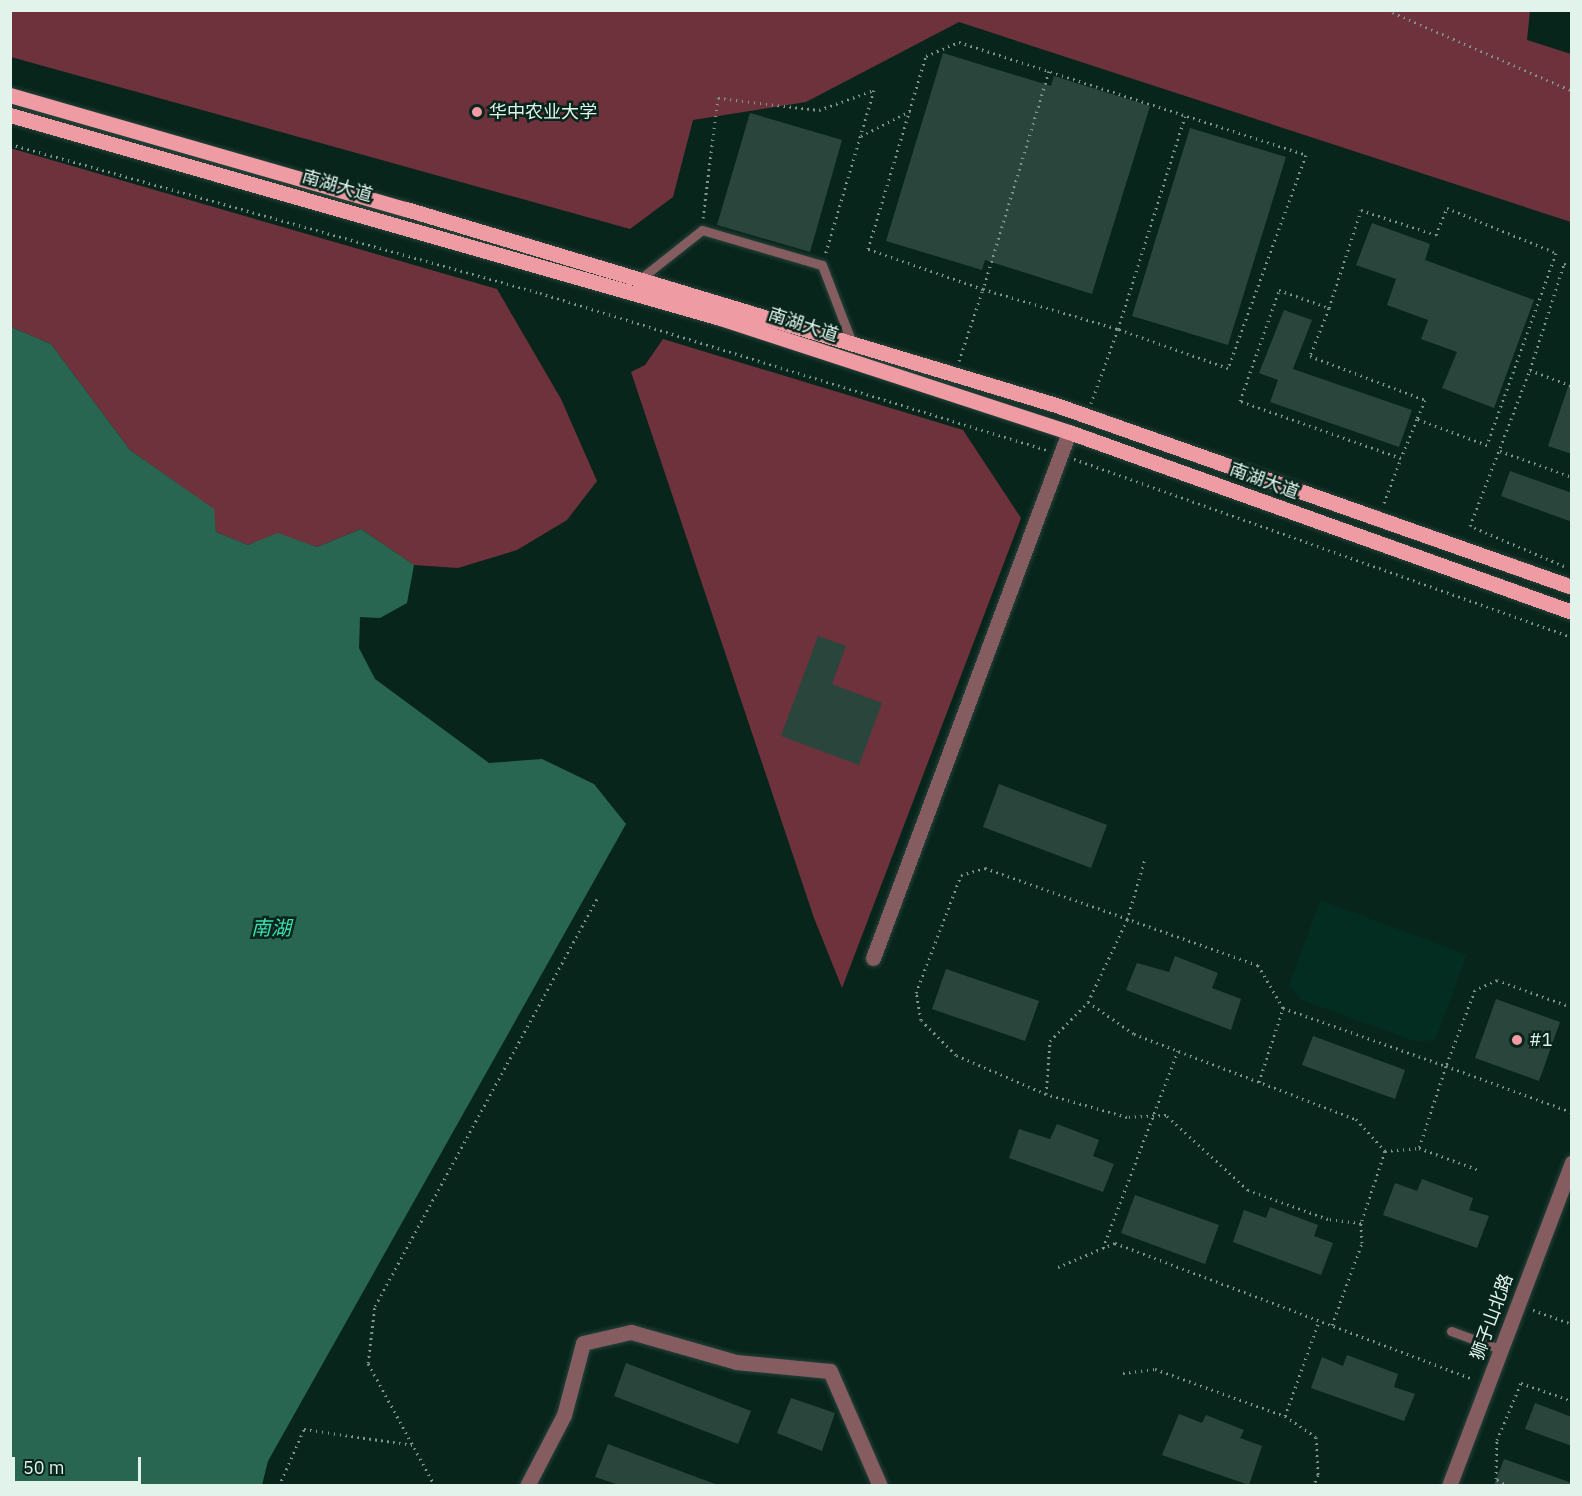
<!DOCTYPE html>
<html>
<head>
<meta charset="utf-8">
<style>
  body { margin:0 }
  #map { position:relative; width:1582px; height:1496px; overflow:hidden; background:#08251c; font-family:"IBM Plex Sans","Noto Sans SC",sans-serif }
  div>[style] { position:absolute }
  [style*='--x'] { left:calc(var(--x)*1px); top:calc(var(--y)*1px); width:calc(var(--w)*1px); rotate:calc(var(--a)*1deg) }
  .built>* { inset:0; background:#042d21 }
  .green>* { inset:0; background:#6d323b }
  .water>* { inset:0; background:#296652 }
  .building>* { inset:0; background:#2a463c }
  .path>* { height:3px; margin-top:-1.5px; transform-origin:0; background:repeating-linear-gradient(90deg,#7e948c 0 1.5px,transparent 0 6px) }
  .roads { filter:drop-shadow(0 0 2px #274239) drop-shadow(0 0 2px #274239) }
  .lane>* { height:9px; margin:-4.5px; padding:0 4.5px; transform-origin:4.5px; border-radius:4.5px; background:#855d61 }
  .street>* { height:15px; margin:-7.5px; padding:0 7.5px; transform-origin:7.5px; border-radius:7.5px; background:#855d61 }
  .primary>* { height:15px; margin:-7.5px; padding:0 7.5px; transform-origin:7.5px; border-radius:7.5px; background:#ee9ba4 }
  .dots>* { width:16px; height:16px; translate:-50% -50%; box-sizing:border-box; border:3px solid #08251c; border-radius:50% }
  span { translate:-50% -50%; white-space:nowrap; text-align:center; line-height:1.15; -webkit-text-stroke:5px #08251c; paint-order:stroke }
  .poi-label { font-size:18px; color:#e2f3ec }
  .left { translate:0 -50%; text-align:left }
  .street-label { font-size:18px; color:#e2f3ec }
  .water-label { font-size:20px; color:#3cdfb0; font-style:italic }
  .frame { position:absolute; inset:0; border:12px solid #e2f3ec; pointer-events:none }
  .scale { position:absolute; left:12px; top:1457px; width:129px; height:27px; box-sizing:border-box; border:3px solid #e2f3ec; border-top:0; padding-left:8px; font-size:18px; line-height:21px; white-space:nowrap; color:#e2f3ec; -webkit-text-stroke:4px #08251c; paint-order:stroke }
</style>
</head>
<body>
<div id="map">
  <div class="built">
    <i style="clip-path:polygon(1320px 900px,1467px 955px,1435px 1040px,1417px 1042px,1302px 1000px,1289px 986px)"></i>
  </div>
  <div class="green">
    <i style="clip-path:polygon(10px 11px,1530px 11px,1527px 40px,1571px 54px,1571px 222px,959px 22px,806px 102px,693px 120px,673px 197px,630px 229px,11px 57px)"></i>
    <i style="clip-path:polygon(10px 148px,497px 289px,561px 399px,597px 481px,567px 520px,517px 550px,458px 568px,414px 565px,361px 529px,317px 547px,278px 534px,248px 545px,216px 532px,213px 509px,130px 450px,51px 344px,11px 327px)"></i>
    <i style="clip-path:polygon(663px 339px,963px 430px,1021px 518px,842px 988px,814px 918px,631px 372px,645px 365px)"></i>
  </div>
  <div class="water">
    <i style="clip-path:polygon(11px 327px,51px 344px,130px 450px,214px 509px,216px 532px,248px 545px,278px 533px,317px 547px,361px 529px,414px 565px,407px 603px,380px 618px,360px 617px,359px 648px,375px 679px,489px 763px,542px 759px,594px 784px,626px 824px,268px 1461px,262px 1485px,11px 1485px)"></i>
  </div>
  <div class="building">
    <i style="clip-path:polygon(943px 53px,1051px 86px,1054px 76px,1150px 106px,1092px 294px,985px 260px,982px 270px,886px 241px)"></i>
    <i style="clip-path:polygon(750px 113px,842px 140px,810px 252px,717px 225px)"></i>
    <i style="clip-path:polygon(1190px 128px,1286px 157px,1228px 345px,1132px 316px)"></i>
    <i style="clip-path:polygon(1372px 223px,1430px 244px,1425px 260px,1534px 300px,1494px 408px,1442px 388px,1457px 352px,1421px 339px,1428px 320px,1387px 305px,1396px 279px,1356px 265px)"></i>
    <i style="clip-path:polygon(1284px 310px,1312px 320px,1293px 369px,1412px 410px,1399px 447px,1270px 402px,1278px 380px,1259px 373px)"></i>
    <i style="clip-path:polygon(1569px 384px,1572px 385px,1572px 454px,1548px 446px)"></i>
    <i style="clip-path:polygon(1510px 471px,1572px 493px,1572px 522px,1501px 496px)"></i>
    <i style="clip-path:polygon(818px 636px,846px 646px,832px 684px,882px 703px,859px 765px,781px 736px)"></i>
    <i style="clip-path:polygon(999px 784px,1107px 825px,1091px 868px,983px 827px)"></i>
    <i style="clip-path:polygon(1175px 956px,1218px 973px,1212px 988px,1241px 999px,1231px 1030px,1126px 990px,1137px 963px,1169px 972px)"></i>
    <i style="clip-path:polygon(946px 969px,1039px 1001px,1025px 1041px,932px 1009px)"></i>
    <i style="clip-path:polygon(1496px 999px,1560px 1022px,1539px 1081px,1475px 1058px)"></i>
    <i style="clip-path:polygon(1313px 1036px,1405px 1070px,1395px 1099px,1302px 1065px)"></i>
    <i style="clip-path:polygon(1057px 1124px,1099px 1140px,1093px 1156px,1114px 1164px,1103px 1192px,1009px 1158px,1019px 1129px,1050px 1139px)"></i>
    <i style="clip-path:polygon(1422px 1179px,1473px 1198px,1469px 1210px,1489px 1216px,1477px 1248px,1383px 1215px,1395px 1183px,1417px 1191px)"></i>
    <i style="clip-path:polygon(1135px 1195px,1219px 1225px,1205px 1264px,1121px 1233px)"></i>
    <i style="clip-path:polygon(1270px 1207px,1318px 1225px,1314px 1236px,1333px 1243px,1321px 1275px,1233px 1242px,1244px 1210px,1266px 1218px)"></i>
    <i style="clip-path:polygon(1347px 1355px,1398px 1374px,1394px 1387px,1415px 1394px,1404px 1421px,1311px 1388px,1322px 1357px,1343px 1366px)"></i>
    <i style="clip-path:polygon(626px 1363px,751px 1411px,738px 1444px,614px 1396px)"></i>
    <i style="clip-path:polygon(791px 1398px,835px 1413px,822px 1451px,777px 1433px)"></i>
    <i style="clip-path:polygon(1535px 1403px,1572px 1417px,1572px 1446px,1525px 1429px)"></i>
    <i style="clip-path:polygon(1179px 1414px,1202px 1423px,1206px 1415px,1244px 1430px,1240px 1438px,1262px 1446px,1249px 1485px,1162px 1455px)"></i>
    <i style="clip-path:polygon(608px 1444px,715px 1484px,715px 1485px,619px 1485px,595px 1477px)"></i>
    <i style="clip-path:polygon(1504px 1459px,1572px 1483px,1572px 1485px,1494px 1485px)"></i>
  </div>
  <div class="path">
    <i style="--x:1387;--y:10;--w:202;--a:23.6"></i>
    <i style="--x:1049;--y:71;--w:228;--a:106.8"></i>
    <i style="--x:983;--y:289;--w:141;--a:16.5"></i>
    <i style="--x:1118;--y:329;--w:223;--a:-72.5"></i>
    <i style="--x:861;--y:136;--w:55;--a:-27"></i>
    <i style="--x:10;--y:144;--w:551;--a:15.7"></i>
    <i style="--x:540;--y:293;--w:531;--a:17.21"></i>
    <i style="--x:703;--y:218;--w:121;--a:-82.9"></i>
    <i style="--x:718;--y:98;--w:102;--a:6.8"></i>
    <i style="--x:819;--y:110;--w:59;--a:-20"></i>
    <i style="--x:874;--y:90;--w:172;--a:106.5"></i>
    <i style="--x:1329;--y:308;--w:52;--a:111.6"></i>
    <i style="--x:1310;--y:356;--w:123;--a:20.9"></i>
    <i style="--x:1425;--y:400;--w:21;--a:113"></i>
    <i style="--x:959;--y:361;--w:76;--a:-71.6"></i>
    <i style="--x:983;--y:289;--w:122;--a:-160.8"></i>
    <i style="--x:868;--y:249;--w:202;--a:-73.3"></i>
    <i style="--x:926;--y:56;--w:36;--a:-23"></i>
    <i style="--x:959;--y:42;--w:365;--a:18"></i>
    <i style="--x:1306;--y:155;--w:227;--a:110.1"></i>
    <i style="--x:1228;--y:368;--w:117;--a:-160.5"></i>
    <i style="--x:1118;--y:329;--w:79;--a:110"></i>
    <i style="--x:1530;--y:370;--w:45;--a:20.9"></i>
    <i style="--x:1500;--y:451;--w:77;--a:19.9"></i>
    <i style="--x:1074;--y:459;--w:529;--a:19.67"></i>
    <i style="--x:1384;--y:503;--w:48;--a:-69.3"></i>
    <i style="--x:1401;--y:458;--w:171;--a:-160.5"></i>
    <i style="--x:1240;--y:401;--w:118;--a:-70.6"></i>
    <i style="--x:1279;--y:290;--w:53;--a:19.8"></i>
    <i style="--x:1329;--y:308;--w:103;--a:-71.9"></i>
    <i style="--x:1361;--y:210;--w:79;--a:18.4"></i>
    <i style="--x:1436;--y:235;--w:29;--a:-68"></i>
    <i style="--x:1447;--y:208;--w:118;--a:22.4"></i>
    <i style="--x:1556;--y:253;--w:204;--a:109.8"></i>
    <i style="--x:1487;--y:445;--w:75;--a:-159.6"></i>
    <i style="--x:1417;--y:419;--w:42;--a:112.3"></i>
    <i style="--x:1564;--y:566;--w:102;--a:-156.9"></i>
    <i style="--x:1470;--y:526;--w:167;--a:-69"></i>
    <i style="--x:1530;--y:370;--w:111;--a:-72.2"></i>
    <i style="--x:1564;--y:264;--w:8;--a:7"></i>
    <i style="--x:1088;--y:1002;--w:91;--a:-64.6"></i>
    <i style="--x:1127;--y:920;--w:64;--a:-73.6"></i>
    <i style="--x:1566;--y:1005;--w:73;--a:-160.1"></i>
    <i style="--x:1497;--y:980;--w:24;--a:156"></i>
    <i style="--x:1475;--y:990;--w:81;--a:110.9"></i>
    <i style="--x:1446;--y:1066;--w:134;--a:20.1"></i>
    <i style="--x:1259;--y:1082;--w:78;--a:-72"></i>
    <i style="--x:1283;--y:1008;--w:173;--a:19.6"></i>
    <i style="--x:1446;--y:1066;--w:86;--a:108.2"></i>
    <i style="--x:1046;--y:1094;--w:53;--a:-85.7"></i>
    <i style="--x:1050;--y:1041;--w:54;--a:-45.7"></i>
    <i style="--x:1088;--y:1002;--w:56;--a:34.8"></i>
    <i style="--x:1134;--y:1034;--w:238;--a:21"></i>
    <i style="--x:1356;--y:1119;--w:43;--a:47.8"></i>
    <i style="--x:1385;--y:1151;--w:76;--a:108.4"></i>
    <i style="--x:1361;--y:1223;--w:33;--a:-173"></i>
    <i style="--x:1328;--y:1219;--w:85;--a:-160.1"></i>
    <i style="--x:1248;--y:1190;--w:111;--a:-137.6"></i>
    <i style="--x:1166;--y:1115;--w:39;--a:177"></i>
    <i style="--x:1127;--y:1117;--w:84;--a:-164.1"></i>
    <i style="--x:1046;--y:1094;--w:98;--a:-156.6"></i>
    <i style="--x:956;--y:1055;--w:49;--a:-135"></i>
    <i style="--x:921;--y:1020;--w:27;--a:-100"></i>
    <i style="--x:916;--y:993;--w:126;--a:-69.1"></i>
    <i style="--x:961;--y:875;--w:25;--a:-16"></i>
    <i style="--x:985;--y:868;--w:290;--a:19.6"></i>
    <i style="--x:1258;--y:965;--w:50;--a:59.8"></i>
    <i style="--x:1385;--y:1151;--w:34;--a:-5"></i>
    <i style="--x:1419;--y:1148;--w:64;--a:20.1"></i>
    <i style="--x:1103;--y:1248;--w:211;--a:-69.2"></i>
    <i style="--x:1058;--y:1267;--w:62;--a:-22.8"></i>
    <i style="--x:1115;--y:1243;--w:383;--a:20.8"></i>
    <i style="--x:1533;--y:1310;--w:41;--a:19.7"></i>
    <i style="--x:1332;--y:1325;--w:87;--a:-69.9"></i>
    <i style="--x:1362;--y:1243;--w:20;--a:-93"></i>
    <i style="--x:1123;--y:1373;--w:32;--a:-7"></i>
    <i style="--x:1155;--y:1369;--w:138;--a:19.9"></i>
    <i style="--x:1285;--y:1416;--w:37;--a:34"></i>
    <i style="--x:1316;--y:1437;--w:38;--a:87"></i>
    <i style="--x:1318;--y:1475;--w:12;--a:114"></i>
    <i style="--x:1285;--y:1416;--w:101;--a:-70.3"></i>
    <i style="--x:279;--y:1486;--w:62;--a:-66.3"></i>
    <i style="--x:304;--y:1429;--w:110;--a:8.4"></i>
    <i style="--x:435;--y:1486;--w:140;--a:-118.6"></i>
    <i style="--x:368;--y:1363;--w:57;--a:-83"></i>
    <i style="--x:375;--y:1306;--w:464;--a:-61.4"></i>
    <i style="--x:1509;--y:1486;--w:15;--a:-152"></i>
    <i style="--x:1496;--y:1479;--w:39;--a:-89"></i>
    <i style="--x:1497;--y:1440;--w:62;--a:-67.2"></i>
    <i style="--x:1521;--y:1383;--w:54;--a:19.4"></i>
  </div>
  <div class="roads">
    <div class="lane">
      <i style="--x:640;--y:279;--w:79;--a:-38.3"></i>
      <i style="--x:702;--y:230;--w:125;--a:16.3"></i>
      <i style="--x:822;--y:265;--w:84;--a:69"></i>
      <i style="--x:1451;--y:1331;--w:52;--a:20.2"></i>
    </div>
    <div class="street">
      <i style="--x:873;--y:958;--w:561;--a:-69.56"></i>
      <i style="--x:527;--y:1486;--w:80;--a:-62.5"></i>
      <i style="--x:564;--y:1415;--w:74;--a:-75.2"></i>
      <i style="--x:583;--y:1343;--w:49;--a:-12.9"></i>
      <i style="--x:631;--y:1332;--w:109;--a:15.9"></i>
      <i style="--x:736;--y:1362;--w:94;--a:5.5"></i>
      <i style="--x:830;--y:1371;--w:125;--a:66.5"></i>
      <i style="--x:1449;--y:1486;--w:346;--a:-69.2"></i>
    </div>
    <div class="primary">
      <i style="--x:10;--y:95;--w:412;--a:16.1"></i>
      <i style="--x:406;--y:209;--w:679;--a:16.78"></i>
      <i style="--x:1056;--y:405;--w:547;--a:19.43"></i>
      <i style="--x:10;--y:115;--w:738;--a:15.96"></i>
      <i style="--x:720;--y:318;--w:367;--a:18.1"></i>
      <i style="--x:1069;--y:432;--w:534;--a:19.69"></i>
    </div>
  </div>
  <div class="dots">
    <i style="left:477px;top:112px;background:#f49aa5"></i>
    <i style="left:1517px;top:1040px;background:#f49aa5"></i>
  </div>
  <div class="poi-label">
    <span class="left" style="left:489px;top:112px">华中农业大学</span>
    <span class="left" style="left:1529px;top:1040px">#1</span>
  </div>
  <div class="street-label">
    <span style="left:337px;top:186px;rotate:16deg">南湖大道</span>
    <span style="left:803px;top:325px;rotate:18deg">南湖大道</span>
    <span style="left:1264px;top:481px;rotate:20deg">南湖大道</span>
    <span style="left:1492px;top:1317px;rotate:-70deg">狮子山北路</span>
  </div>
  <div class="water-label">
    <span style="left:271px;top:927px">南湖</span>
  </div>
  <div class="frame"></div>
  <div class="scale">50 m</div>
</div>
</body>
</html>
